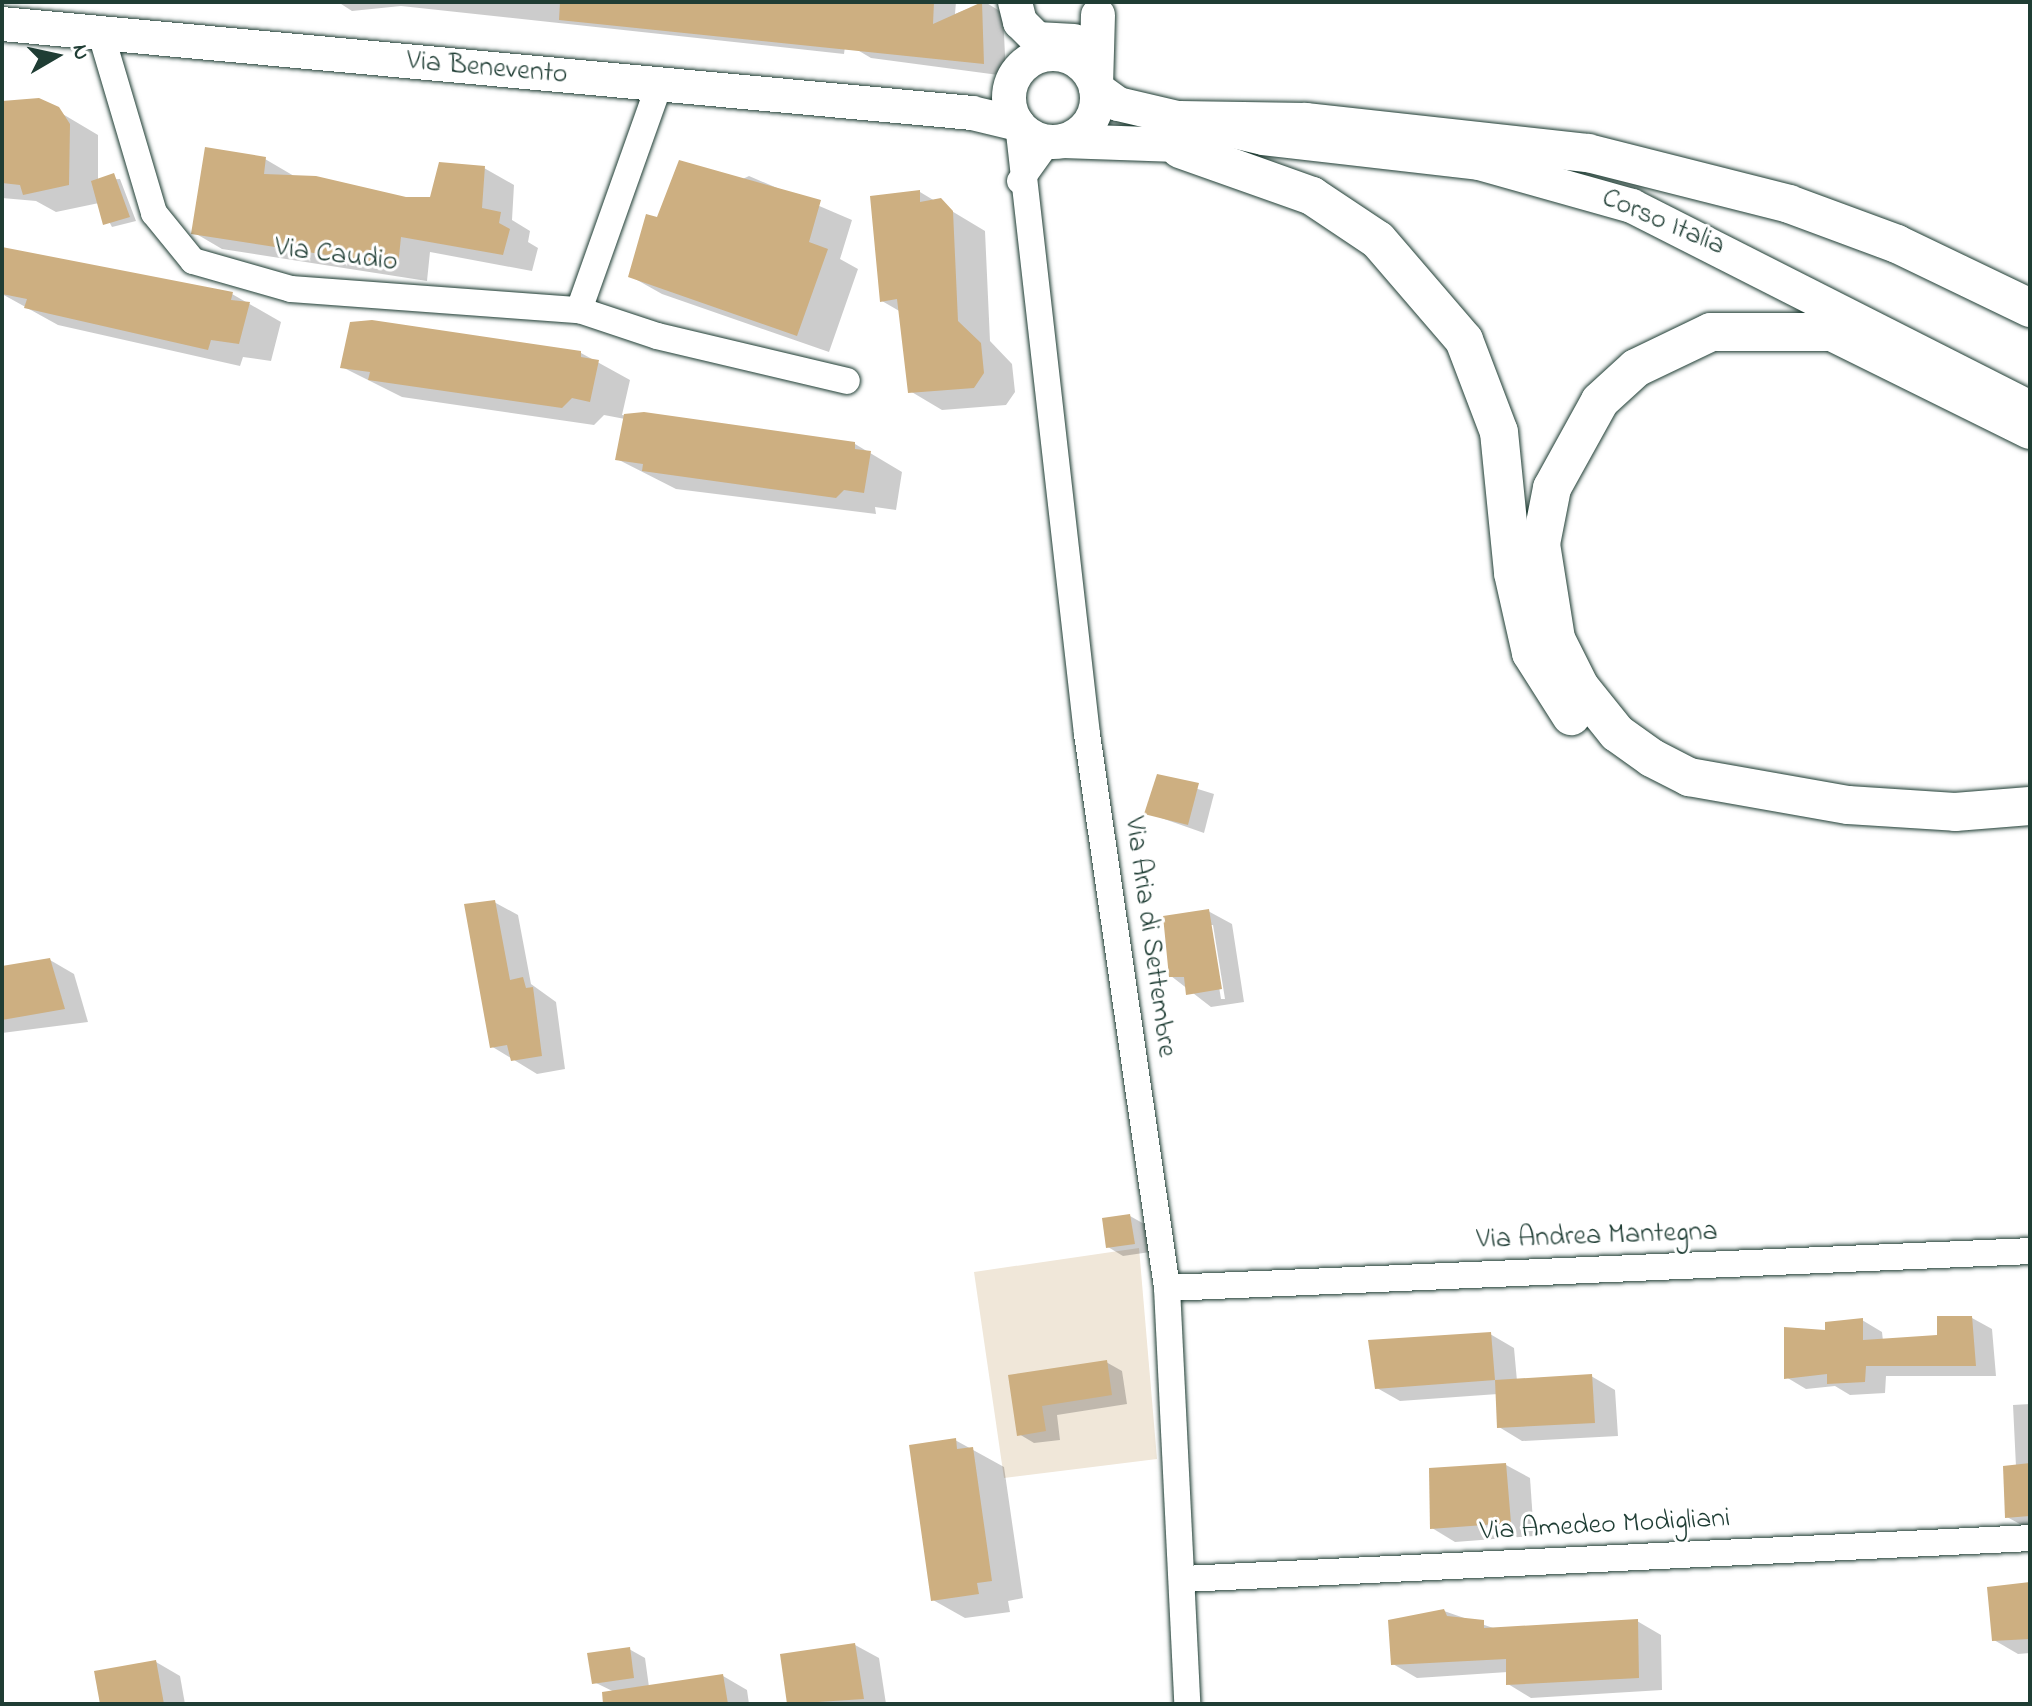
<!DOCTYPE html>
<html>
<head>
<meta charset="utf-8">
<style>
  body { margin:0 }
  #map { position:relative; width:2032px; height:1706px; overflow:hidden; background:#fff; font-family:"Indie Flower",sans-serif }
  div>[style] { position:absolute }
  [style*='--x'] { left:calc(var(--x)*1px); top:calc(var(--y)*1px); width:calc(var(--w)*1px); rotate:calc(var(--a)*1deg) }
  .built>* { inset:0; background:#f0e7d9 }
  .shadow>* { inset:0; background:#0003 }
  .building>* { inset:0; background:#cdaf81 }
  .roads { filter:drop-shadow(0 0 2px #1f3d34) drop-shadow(0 0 2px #1f3d34) }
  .minor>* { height:26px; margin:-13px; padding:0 13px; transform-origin:13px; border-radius:13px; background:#fff }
  .major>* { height:34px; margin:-17px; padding:0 17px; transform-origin:17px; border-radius:17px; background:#fff }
  .major>.ring { margin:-17px; padding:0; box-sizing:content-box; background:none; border:34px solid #fff; border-radius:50% }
  .highway>* { height:38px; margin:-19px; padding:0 19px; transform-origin:19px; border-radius:19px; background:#fff }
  span { translate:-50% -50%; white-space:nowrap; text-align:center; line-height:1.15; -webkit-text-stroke:6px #fff; paint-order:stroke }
  .street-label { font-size:28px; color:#1f3d34 }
  .frame { position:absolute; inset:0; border:4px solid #1f3d34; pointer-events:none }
  .north { position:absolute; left:16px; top:16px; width:80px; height:80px; -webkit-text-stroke:6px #fff; paint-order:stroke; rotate:81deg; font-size:22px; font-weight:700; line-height:32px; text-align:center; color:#1f3d34 }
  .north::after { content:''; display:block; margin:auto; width:28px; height:36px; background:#1f3d34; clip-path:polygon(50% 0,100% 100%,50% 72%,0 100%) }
</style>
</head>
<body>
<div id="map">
  <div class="built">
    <i style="clip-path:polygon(1139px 1248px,1157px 1459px,1004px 1478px,974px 1272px)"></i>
  </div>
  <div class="shadow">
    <i style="clip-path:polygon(338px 2px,851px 2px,844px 54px,401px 6px,352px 11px)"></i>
    <i style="clip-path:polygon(886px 2px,956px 2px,955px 14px,985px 2px,1003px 13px,1006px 76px,871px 58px,849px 45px)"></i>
    <i style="clip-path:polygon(39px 100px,98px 135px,98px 180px,120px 179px,136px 221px,112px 227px,99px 203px,56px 212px,36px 201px,2px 198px,2px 104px)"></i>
    <i style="clip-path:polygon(265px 159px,294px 176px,405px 199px,432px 199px,484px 168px,514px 185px,512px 220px,530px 231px,528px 242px,538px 248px,532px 271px,430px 252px,427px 281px,222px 249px,193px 232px)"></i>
    <i style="clip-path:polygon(749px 176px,852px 220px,840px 259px,858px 269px,829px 352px,662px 294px,630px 276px,658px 219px)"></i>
    <i style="clip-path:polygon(920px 192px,985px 231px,990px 341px,1012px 364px,1015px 392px,1006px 405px,942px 410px,910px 391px,901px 312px,882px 301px)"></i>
    <i style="clip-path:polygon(2px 260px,232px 294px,281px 322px,271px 361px,243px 357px,240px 366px,58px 325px,2px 294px)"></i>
    <i style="clip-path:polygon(581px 353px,630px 380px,622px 415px,855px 444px,902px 472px,896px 510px,875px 507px,876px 514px,676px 489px,617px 459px,625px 419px,604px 415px,594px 425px,402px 397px,342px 367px)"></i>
    <i style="clip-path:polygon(1159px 777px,1214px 794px,1204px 833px,1147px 813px)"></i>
    <i style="clip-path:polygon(494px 902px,518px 915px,531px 984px,556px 1002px,565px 1069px,537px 1074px,491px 1046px)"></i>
    <i style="clip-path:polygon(evenodd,1208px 911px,1232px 924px,1244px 1002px,1211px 1007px,1171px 976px,1208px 911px,1209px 925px,1213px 925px,1225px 999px,1221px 999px,1209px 925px)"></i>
    <i style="clip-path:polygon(50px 960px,74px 974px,88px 1022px,2px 1033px,2px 968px)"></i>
    <i style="clip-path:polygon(1130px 1216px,1146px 1225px,1150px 1252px,1123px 1256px,1108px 1247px)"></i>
    <i style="clip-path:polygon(1972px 1318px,1992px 1329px,1996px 1376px,1886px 1376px,1885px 1393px,1850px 1395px,1835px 1386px,1806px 1389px,1786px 1377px,1827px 1332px,1862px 1320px,1882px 1332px,1883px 1341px,1939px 1337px)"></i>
    <i style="clip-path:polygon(1490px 1334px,1514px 1348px,1517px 1381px,1591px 1376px,1615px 1390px,1618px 1436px,1522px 1441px,1499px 1427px,1498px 1394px,1400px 1401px,1377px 1388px)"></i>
    <i style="clip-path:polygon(1106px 1362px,1122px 1371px,1127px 1404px,1057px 1415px,1060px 1440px,1034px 1443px,1019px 1434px,1010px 1377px)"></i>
    <i style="clip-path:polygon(2030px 1404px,2030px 1529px,2029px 1529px,2007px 1517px,2016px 1467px,2013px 1405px)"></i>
    <i style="clip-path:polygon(955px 1440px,1004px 1467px,1023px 1598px,1008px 1601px,1010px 1612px,965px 1618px,933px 1600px)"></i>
    <i style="clip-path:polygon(1506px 1465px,1530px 1478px,1534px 1536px,1455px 1542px,1432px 1528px)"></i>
    <i style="clip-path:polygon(2030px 1584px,2030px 1653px,2018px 1654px,1994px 1640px)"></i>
    <i style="clip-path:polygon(1444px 1611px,1496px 1629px,1637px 1621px,1661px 1635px,1662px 1690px,1531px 1698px,1508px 1684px,1508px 1672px,1417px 1678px,1393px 1664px)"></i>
    <i style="clip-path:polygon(855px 1645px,879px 1658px,886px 1704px,789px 1704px,783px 1655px)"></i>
    <i style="clip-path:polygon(629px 1649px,645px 1658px,649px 1687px,723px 1676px,747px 1690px,749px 1704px,639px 1704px,594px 1682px)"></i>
    <i style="clip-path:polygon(156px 1662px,180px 1676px,185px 1704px,102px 1704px)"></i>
  </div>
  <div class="building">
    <i style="clip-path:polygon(560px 2px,934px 2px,933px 24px,982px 2px,984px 64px,559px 20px)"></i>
    <i style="clip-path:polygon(39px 98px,59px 107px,70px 124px,69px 185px,23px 195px,20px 185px,2px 183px,2px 101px)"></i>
    <i style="clip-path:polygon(205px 147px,266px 157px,264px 174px,316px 176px,406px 197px,430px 197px,439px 162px,485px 166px,482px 208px,501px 212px,499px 223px,510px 229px,503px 255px,401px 237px,398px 266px,191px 234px)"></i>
    <i style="clip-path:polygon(679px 160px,821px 200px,809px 242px,828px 249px,797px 336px,628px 277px,646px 214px,657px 217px)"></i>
    <i style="clip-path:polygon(114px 173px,130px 217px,103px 225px,91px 181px)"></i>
    <i style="clip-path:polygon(920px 190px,920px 202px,941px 198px,953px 211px,958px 321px,981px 343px,984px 373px,974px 388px,908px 393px,897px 299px,880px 302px,870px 196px)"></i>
    <i style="clip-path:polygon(2px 247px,233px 292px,231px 300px,250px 302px,239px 344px,211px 340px,208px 350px,24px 308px,27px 299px,2px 294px)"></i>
    <i style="clip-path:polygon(372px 320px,581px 351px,581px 357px,599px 360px,590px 402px,572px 398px,562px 408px,368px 380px,370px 372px,340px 368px,350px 322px)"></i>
    <i style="clip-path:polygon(644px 412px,855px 442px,855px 449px,871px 451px,864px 493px,844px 490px,836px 498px,642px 471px,643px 464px,615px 460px,624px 414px)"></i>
    <i style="clip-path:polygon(1157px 774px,1199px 783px,1188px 825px,1144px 814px)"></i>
    <i style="clip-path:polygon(495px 900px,510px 980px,523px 977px,526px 988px,533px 987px,542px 1056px,511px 1061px,507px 1045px,490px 1048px,464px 904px)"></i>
    <i style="clip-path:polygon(1209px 909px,1222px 989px,1186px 995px,1184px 977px,1169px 977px,1163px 916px)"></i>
    <i style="clip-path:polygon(50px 958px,65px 1009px,2px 1020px,2px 966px)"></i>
    <i style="clip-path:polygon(1130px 1214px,1135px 1244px,1106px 1248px,1102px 1218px)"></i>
    <i style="clip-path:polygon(1937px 1316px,1972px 1316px,1976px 1366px,1866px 1366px,1865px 1382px,1827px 1384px,1827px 1374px,1784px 1379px,1784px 1327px,1825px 1330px,1825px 1322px,1863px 1318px,1863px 1340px,1937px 1335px)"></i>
    <i style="clip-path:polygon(1491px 1332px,1495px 1380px,1375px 1389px,1368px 1340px)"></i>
    <i style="clip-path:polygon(1107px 1360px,1112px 1395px,1042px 1406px,1046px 1431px,1017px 1436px,1008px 1375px)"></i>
    <i style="clip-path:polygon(1592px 1374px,1595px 1423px,1497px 1428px,1495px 1380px)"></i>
    <i style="clip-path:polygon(956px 1438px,957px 1449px,973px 1447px,992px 1581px,977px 1583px,979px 1594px,931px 1601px,909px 1445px)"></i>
    <i style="clip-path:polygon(1506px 1463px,1511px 1523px,1430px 1529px,1429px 1468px)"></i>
    <i style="clip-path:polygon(2030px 1463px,2030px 1516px,2005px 1518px,2003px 1466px)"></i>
    <i style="clip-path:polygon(2030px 1582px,2030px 1639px,1992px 1641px,1987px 1587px)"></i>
    <i style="clip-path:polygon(1444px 1609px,1447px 1616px,1484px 1620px,1484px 1628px,1638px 1619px,1639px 1678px,1506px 1685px,1506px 1659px,1391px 1665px,1388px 1620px)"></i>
    <i style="clip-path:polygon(855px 1643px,864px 1699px,787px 1704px,780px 1654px)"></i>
    <i style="clip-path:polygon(630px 1647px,634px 1678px,592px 1684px,587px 1653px)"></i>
    <i style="clip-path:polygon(156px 1660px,164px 1704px,100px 1704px,94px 1671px)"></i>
    <i style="clip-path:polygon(723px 1674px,728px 1704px,603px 1704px,602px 1692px)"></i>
  </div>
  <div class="roads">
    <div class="minor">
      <i style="--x:101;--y:34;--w:187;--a:73.5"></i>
      <i style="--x:154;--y:213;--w:62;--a:50.9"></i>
      <i style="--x:193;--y:261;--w:102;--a:15.9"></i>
      <i style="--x:291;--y:289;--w:289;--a:4.2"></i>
      <i style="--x:579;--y:310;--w:82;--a:18.4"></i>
      <i style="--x:657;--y:336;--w:195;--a:13.3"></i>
      <i style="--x:1018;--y:124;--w:614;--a:83.55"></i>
      <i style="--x:1087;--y:734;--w:560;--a:81.78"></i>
      <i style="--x:1167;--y:1288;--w:416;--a:87.2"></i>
      <i style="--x:1020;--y:181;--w:48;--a:-54.3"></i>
      <i style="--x:579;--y:310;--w:239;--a:-70.4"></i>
      <i style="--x:1167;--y:1288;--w:864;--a:-2.45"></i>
      <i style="--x:1184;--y:1579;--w:847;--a:-2.77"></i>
    </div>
    <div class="major">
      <i style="--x:1015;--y:2;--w:21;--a:76"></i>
      <i style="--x:1020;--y:22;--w:24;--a:45"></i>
      <i style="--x:1037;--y:39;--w:37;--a:3"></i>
      <i style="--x:1098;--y:15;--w:73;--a:91.6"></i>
      <i style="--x:1096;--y:88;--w:27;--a:36"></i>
      <i style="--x:1118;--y:104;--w:149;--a:13.2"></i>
      <i style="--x:1263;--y:138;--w:217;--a:6.6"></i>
      <i style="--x:1479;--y:163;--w:159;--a:15.7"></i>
      <i style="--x:1632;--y:206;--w:446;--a:26.9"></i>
      <i style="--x:2;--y:24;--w:974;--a:5.24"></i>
      <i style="--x:972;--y:113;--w:47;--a:13.4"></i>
      <i class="ring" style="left:1009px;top:54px;width:54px;height:54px"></i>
      <i style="--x:1063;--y:141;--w:143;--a:2"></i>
    </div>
    <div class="highway">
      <i style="--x:1180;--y:120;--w:126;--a:0.9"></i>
      <i style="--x:1306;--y:122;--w:284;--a:6.3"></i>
      <i style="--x:1588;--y:153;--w:207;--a:14.2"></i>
      <i style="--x:1789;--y:204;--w:115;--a:20.3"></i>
      <i style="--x:1897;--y:244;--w:148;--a:25.7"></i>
      <i style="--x:1180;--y:149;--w:140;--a:19.6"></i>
      <i style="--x:1312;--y:196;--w:79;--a:33.7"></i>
      <i style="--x:1378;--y:240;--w:132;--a:49.3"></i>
      <i style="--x:1464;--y:340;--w:98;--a:69.2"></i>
      <i style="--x:1499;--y:432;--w:142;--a:84.3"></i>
      <i style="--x:1513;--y:573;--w:82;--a:77.3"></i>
      <i style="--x:1531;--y:653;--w:75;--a:57.6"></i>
      <i style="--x:2030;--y:430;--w:221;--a:-153.7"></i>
      <i style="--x:1832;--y:332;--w:121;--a:180"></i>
      <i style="--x:1711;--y:332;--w:83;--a:154.4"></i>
      <i style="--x:1636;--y:368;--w:49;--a:137.5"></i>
      <i style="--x:1600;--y:401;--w:99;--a:118.9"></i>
      <i style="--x:1552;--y:488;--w:57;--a:101.1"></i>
      <i style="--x:1541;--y:544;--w:96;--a:81"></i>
      <i style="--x:1556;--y:639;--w:54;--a:63.4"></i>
      <i style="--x:1580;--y:687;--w:59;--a:51.2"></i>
      <i style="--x:1617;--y:733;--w:43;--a:35.5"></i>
      <i style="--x:1652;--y:758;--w:42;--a:27.2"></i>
      <i style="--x:1689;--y:777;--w:161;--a:10"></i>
      <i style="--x:1848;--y:805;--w:107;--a:3.7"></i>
      <i style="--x:1955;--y:812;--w:75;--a:-4.6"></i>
    </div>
  </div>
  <div class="street-label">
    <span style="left:487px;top:69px;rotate:5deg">Via Benevento</span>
    <span style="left:1663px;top:223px;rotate:23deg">Corso Italia</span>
    <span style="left:336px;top:256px;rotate:7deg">Via Caudio</span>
    <span style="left:1149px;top:937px;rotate:82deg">Via Aria di Settembre</span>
    <span style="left:1597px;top:1237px;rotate:-2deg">Via Andrea Mantegna</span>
    <span style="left:1605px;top:1526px;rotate:-3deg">Via Amedeo Modigliani</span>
  </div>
  <div class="frame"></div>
  <div class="north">N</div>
</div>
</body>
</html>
